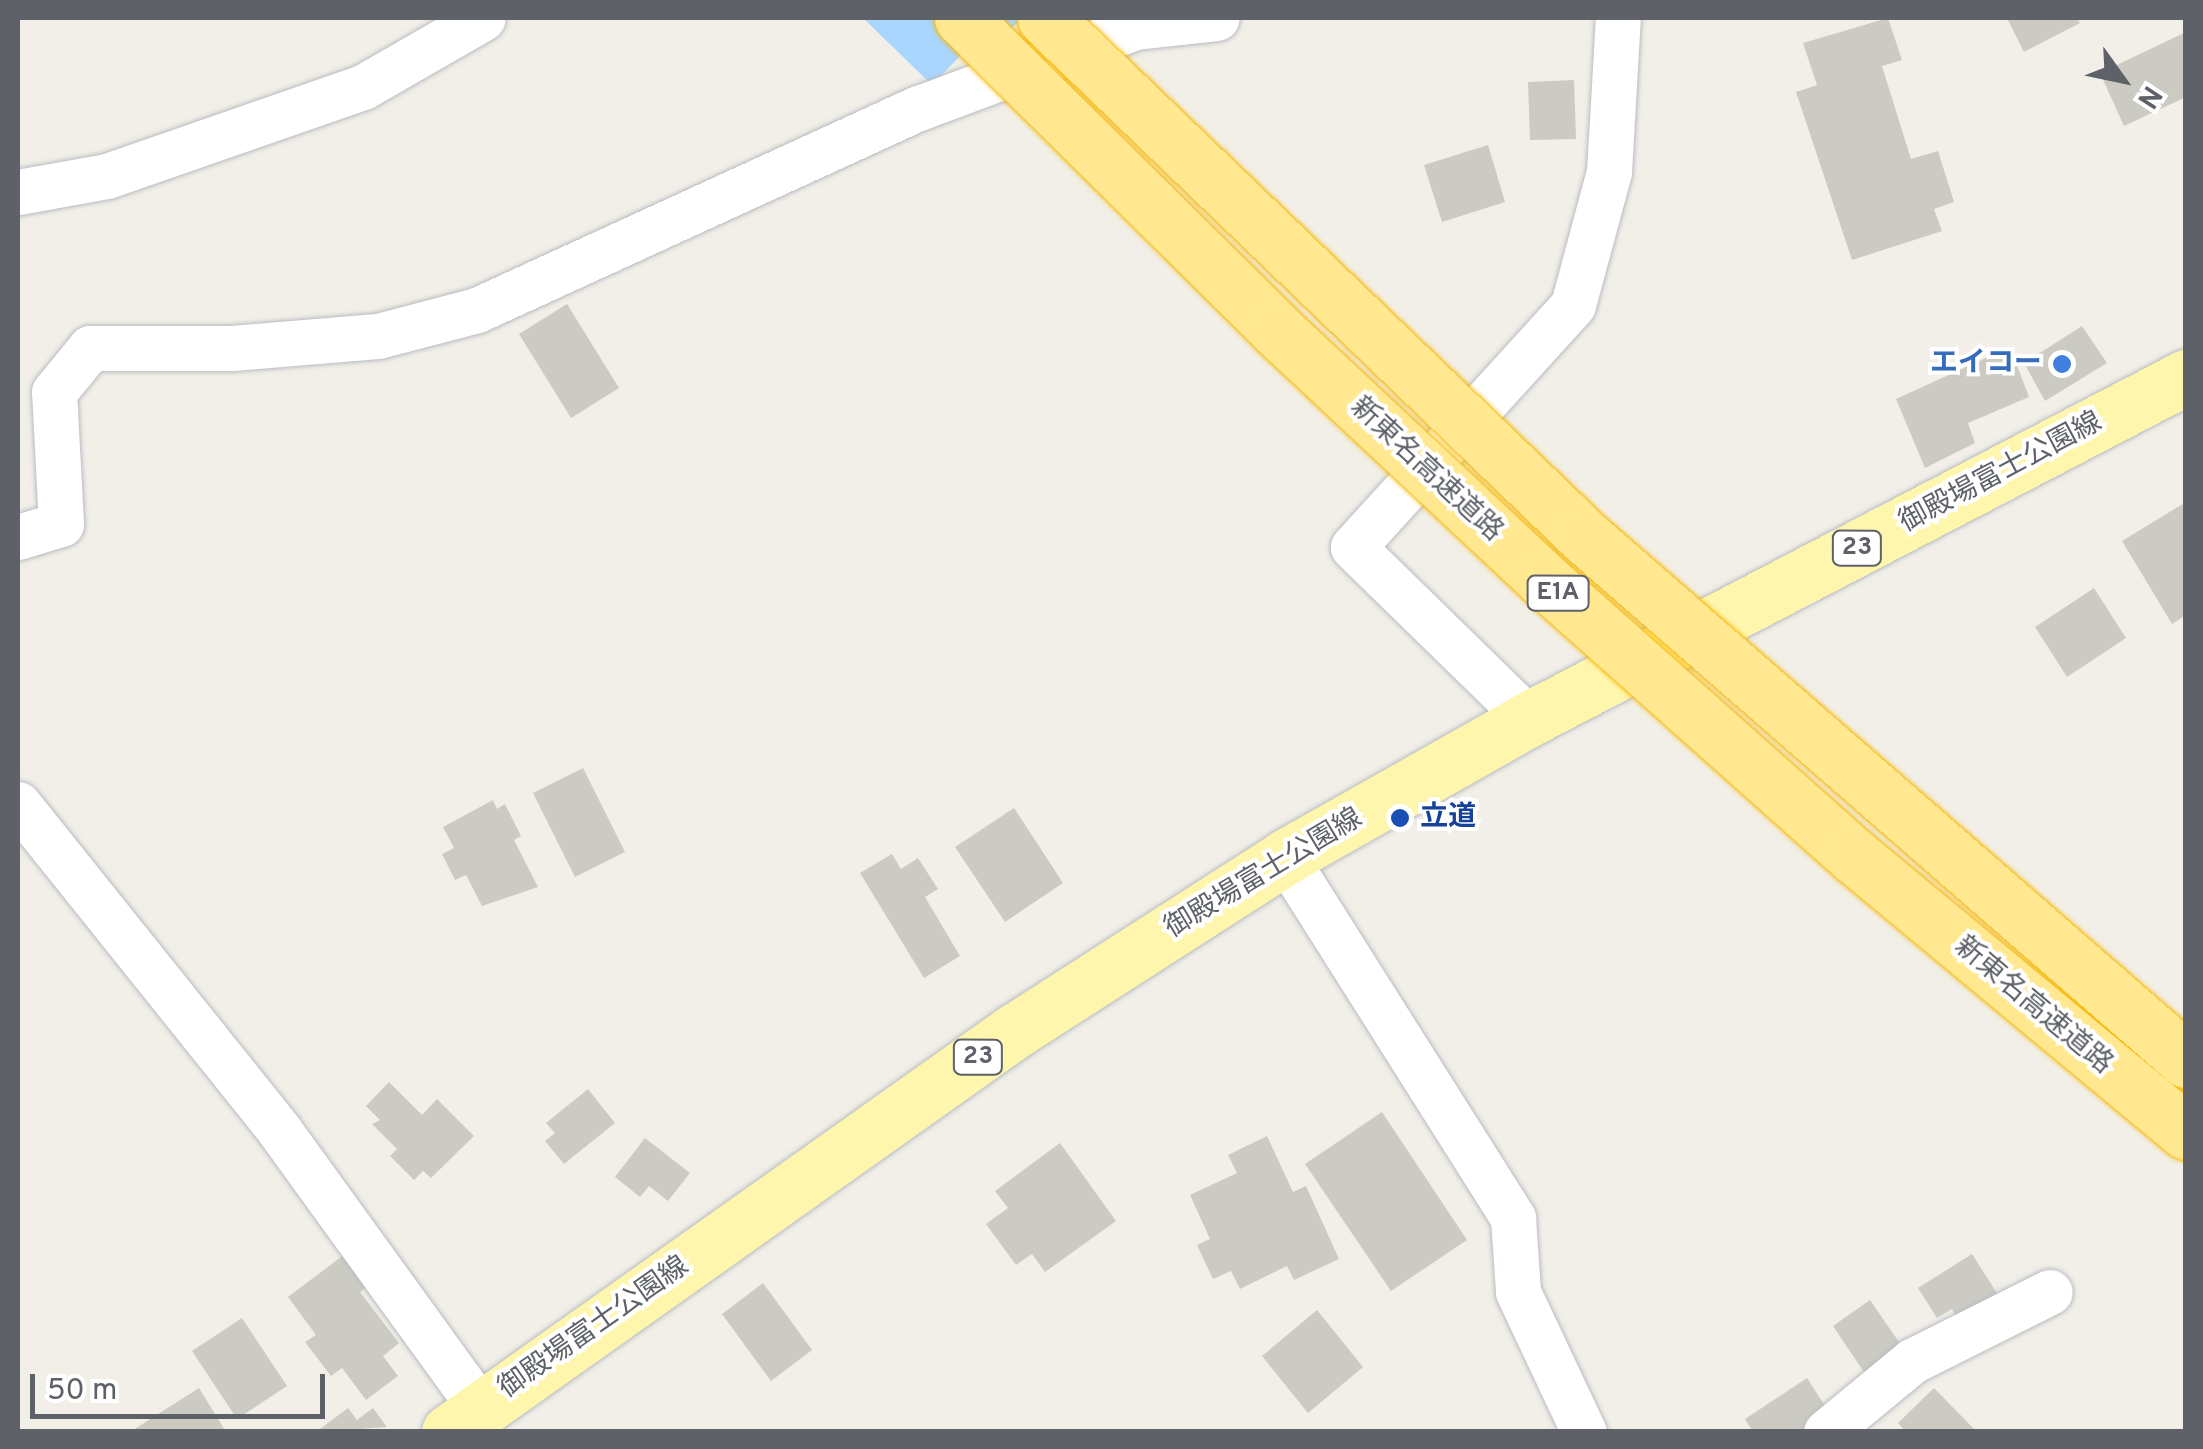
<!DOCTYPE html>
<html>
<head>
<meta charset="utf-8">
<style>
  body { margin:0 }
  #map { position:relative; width:2203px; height:1449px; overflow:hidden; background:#f1efe7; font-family:Overpass,"Noto Sans JP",sans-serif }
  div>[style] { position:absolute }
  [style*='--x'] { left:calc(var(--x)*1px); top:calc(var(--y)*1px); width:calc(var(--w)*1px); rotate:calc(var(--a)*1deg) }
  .water>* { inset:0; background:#a9d6ff }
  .building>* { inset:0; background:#cccbc3 }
  .roads { filter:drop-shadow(0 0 2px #b9bcc1) drop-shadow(0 0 2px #b9bcc1) }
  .minor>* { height:45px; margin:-22.5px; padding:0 22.5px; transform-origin:22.5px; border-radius:22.5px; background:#fff }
  .primary>* { height:55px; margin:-27.5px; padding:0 27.5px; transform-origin:27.5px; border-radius:27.5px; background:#fff6ae }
  .bridges { filter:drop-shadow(0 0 2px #f8b700) drop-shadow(0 0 2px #f8b700) }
  .motorway-bridge>* { height:55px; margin:-27.5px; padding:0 27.5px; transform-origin:27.5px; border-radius:27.5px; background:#ffe890 }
  .dots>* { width:28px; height:28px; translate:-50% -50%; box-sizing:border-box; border:5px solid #fff; border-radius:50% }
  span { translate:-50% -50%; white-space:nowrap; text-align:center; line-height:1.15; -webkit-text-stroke:8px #fff; paint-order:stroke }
  .shield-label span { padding:2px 8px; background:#fff; border:2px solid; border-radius:8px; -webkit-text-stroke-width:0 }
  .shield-label { font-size:25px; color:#5e6268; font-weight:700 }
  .shop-label { font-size:28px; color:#366cbe; font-weight:700 }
  .right { translate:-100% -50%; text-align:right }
  .street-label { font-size:28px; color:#5e6268 }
  .transit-label { font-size:28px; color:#164399; font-weight:700 }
  .left { translate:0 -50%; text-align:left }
  .frame { position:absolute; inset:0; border:20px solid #5e6268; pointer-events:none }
  .north { position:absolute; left:2073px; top:30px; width:100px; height:100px; -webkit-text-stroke:8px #fff; paint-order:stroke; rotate:123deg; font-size:28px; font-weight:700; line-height:40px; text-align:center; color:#5e6268 }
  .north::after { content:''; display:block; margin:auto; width:35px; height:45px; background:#5e6268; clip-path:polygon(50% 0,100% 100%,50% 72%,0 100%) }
  .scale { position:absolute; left:30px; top:1374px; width:295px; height:45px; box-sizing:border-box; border:5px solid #5e6268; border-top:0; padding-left:12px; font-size:30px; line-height:35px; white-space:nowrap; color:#5e6268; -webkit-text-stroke:8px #fff; paint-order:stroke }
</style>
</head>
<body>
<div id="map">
  <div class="water">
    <i style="clip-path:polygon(863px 18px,1022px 18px,975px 65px,961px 55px,932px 85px)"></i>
  </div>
  <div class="building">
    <i style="clip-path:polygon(1888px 18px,1902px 60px,1882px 66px,1911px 159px,1938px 151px,1954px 202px,1934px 209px,1942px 231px,1852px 260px,1796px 92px,1817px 85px,1803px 43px)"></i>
    <i style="clip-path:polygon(2007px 18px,2077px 18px,2080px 23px,2024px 52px)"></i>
    <i style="clip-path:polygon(2186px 32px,2186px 97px,2124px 126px,2100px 73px)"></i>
    <i style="clip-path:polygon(1574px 80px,1576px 139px,1530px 140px,1528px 82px)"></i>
    <i style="clip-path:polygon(1488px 145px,1505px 202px,1442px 222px,1424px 165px)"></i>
    <i style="clip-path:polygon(567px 304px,619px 388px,571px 418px,519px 334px)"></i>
    <i style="clip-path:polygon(2082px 326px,2107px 363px,2045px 401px,2024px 363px)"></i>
    <i style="clip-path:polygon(2010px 347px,2029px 397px,1968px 423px,1975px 443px,1925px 468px,1896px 399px)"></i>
    <i style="clip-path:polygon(2186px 502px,2186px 615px,2172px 624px,2122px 541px)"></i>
    <i style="clip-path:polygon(2094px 588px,2126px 638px,2067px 677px,2035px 627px)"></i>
    <i style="clip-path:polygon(583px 768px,625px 852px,575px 877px,533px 793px)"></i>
    <i style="clip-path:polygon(493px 800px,497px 809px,505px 804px,521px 836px,514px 840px,538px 887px,482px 906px,466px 875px,455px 880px,442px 854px,454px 848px,443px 827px)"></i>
    <i style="clip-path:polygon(1014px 808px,1063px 883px,1005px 922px,955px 847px)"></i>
    <i style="clip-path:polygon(892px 854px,901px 869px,918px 858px,938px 889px,925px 897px,960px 956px,924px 978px,860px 873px)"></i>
    <i style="clip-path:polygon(389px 1082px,422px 1115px,437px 1099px,474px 1136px,431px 1178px,423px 1171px,414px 1180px,390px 1156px,397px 1149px,372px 1124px,380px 1120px,366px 1106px)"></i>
    <i style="clip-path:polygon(588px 1089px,615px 1123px,564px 1164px,545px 1141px,555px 1133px,546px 1123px)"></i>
    <i style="clip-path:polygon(1382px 1112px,1467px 1240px,1391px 1291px,1305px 1164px)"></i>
    <i style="clip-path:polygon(1267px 1136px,1293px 1192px,1306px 1186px,1339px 1259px,1294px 1280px,1287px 1266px,1240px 1289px,1231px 1271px,1213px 1279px,1197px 1245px,1210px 1239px,1190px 1195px,1237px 1173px,1228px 1155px)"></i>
    <i style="clip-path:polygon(645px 1138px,690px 1173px,668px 1201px,649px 1186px,640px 1197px,615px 1177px)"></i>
    <i style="clip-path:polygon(1060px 1143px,1116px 1221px,1045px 1272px,1032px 1254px,1016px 1265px,986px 1224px,1008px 1208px,995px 1191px)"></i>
    <i style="clip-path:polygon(345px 1254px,368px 1286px,360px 1292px,399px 1343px,383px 1356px,398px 1376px,366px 1400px,342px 1368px,331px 1376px,305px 1342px,316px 1335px,288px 1297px)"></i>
    <i style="clip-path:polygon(1972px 1254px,2002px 1301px,1963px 1326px,1952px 1309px,1937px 1318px,1918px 1288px)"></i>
    <i style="clip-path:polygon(763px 1283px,812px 1350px,771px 1381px,722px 1314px)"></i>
    <i style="clip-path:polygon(1870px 1300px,1912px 1361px,1874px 1387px,1833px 1326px)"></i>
    <i style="clip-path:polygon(1317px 1310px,1363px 1367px,1308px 1413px,1262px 1356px)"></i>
    <i style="clip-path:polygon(242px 1318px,287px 1386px,237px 1419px,192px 1351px)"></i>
    <i style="clip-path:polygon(1807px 1378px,1829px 1412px,1799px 1432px,1753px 1432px,1745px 1419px)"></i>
    <i style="clip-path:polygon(199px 1388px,226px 1432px,130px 1432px)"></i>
    <i style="clip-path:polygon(1934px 1388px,1977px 1432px,1906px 1432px,1898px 1423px)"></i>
    <i style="clip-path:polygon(348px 1408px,357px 1420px,373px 1408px,387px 1427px,316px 1432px)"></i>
  </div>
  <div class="roads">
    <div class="minor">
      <i style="--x:18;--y:192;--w:90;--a:-10.2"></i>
      <i style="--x:107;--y:176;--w:271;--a:-19.2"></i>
      <i style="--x:363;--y:87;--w:138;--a:-29.9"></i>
      <i style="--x:18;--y:537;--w:45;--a:-16.8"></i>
      <i style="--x:61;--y:524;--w:132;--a:-93"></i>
      <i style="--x:54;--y:392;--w:57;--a:-50.7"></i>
      <i style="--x:90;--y:348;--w:142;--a:0"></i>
      <i style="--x:232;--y:348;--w:146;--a:-4.7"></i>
      <i style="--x:378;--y:336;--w:102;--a:-14.7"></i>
      <i style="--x:477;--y:310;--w:486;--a:-24.6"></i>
      <i style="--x:919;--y:108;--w:232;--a:-20.5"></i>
      <i style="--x:1136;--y:27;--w:81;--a:-6.3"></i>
      <i style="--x:1529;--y:719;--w:246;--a:-135.7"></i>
      <i style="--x:1353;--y:547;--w:327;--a:-47.7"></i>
      <i style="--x:1573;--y:305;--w:138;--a:-74.9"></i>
      <i style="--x:1609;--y:172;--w:154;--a:-86.7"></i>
      <i style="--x:18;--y:804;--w:418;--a:51.3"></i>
      <i style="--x:279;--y:1130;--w:343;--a:54.1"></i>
      <i style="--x:1285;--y:857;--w:427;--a:57.7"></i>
      <i style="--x:1513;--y:1218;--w:74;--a:86.1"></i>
      <i style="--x:1518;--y:1292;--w:155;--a:64.8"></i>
      <i style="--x:1826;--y:1432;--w:112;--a:-39.5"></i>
      <i style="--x:1912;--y:1361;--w:154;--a:-26.6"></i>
    </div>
    <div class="primary">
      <i style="--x:449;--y:1432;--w:695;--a:-35.34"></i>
      <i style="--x:1016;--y:1030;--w:320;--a:-32.7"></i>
      <i style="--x:1285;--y:857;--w:280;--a:-29.5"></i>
      <i style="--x:1529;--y:719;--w:741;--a:-27.5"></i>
    </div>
  </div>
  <div class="bridges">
    <div class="motorway-bridge">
      <i style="--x:962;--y:18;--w:443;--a:44.7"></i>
      <i style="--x:1277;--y:330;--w:364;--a:43.1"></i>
      <i style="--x:1543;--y:579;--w:416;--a:41.7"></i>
      <i style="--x:1854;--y:856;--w:432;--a:39.7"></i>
      <i style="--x:1045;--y:18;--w:749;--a:43.86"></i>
      <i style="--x:1585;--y:537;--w:797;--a:41.03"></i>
    </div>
  </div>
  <div class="dots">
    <i style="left:2062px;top:364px;background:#3f7fe0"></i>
    <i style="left:1400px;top:818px;background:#1a4fb4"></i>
  </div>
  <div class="shield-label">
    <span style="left:1857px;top:548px">23</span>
    <span style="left:1558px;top:593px">E1A</span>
    <span style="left:978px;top:1057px">23</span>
  </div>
  <div class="shop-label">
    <span class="right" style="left:2042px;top:364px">エイコー</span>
  </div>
  <div class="street-label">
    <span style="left:1426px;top:470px;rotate:43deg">新東名高速道路</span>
    <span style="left:2001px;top:473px;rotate:-28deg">御殿場富士公園線</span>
    <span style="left:1264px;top:874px;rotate:-31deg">御殿場富士公園線</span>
    <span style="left:2033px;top:1006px;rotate:40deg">新東名高速道路</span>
    <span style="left:594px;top:1328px;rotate:-35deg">御殿場富士公園線</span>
  </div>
  <div class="transit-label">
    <span class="left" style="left:1420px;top:818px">立道</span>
  </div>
  <div class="frame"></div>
  <div class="north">N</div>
  <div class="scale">50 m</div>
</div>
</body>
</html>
